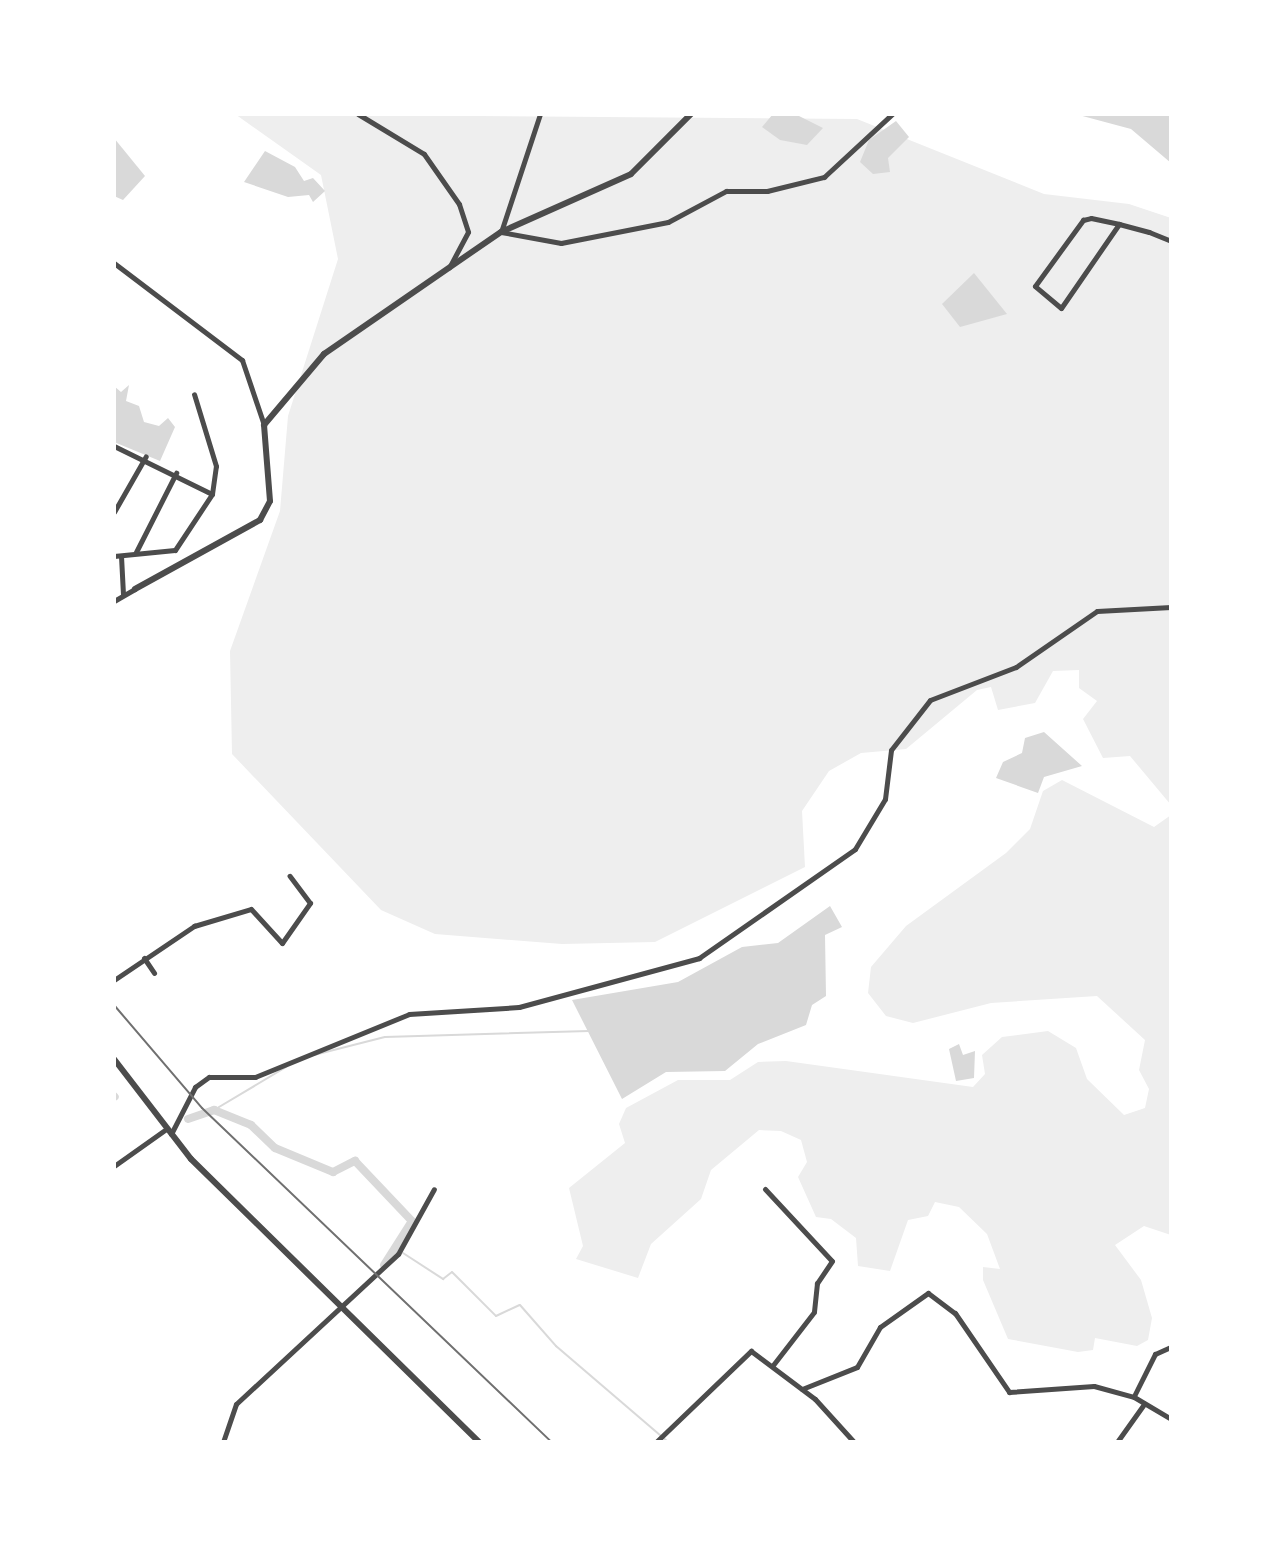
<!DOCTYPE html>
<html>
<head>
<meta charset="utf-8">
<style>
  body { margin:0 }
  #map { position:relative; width:1285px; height:1556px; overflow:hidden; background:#fff; font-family:Roboto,sans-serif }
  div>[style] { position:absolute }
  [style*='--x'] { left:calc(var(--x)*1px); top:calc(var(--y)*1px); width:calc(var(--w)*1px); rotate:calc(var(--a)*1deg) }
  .green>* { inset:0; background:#eee }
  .water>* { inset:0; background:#d9d9d9 }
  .stream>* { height:2px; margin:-1px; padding:0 1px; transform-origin:1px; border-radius:1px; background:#d9d9d9 }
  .canal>* { height:8px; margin:-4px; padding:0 4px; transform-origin:4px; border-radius:4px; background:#d9d9d9 }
  .minor>* { height:5px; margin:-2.5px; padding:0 2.5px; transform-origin:2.5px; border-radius:2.5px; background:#4c4c4c }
  .tertiary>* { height:6px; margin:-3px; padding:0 3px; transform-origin:3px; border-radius:3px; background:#4c4c4c }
  .rail>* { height:2px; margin:-1px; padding:0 1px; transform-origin:1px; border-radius:1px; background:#707070 }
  span { translate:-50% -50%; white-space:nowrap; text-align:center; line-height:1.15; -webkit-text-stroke:8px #fff; paint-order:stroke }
  .frame { position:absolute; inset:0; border:116px solid #fff; pointer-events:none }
</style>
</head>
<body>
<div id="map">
  <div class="green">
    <i style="clip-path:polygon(235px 114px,857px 119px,1044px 194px,1129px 204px,1171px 218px,1171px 805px,1130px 756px,1103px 758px,1083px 719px,1097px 701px,1079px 688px,1079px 670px,1053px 671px,1035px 703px,998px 710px,991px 687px,977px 690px,906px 749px,861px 753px,829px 771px,802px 811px,805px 867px,655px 942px,562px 944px,435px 934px,381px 910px,232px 754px,230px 651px,280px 511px,288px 416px,338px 259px,321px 175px)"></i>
    <i style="clip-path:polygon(1062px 780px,1154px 827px,1171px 815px,1171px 1235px,1144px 1226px,1115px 1245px,1141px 1280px,1152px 1318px,1148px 1340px,1137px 1346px,1095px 1338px,1093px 1350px,1078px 1352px,1008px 1339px,983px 1280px,983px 1267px,1000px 1269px,987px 1234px,959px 1207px,935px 1202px,928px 1216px,908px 1220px,890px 1271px,858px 1266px,856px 1238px,831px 1219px,816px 1217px,798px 1177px,807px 1162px,801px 1140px,781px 1131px,759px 1130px,711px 1170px,701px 1199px,651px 1244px,638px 1278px,576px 1259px,583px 1246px,569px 1188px,625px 1143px,619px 1124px,626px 1108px,678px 1080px,730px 1080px,758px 1062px,786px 1061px,973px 1087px,985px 1074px,982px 1055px,1002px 1037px,1048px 1031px,1076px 1048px,1087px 1079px,1124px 1115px,1145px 1108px,1149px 1089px,1139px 1070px,1145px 1040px,1097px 996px,991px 1003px,913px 1023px,886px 1016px,868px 993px,871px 967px,906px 926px,1006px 853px,1030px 829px,1043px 791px)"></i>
  </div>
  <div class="water">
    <i style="clip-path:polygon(773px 114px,795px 114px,823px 128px,807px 145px,780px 140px,762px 127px)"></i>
    <i style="clip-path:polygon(1075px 114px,1171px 114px,1171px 163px,1131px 129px)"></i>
    <i style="clip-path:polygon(896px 121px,909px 137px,888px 158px,890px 172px,873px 174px,860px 162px,869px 140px)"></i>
    <i style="clip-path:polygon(114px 138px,145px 176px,123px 200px,114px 196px)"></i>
    <i style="clip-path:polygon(265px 151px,295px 167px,304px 181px,313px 178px,325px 191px,313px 202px,309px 195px,288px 197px,244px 182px)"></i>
    <i style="clip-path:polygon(974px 273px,1007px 314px,960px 327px,942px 304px)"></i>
    <i style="clip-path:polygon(129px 385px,126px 401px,139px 406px,144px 422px,159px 426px,168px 418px,175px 427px,160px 461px,114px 442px,114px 386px,121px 392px)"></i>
    <i style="clip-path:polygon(1044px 732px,1082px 766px,1044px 777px,1038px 793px,996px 778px,1003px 762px,1022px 753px,1025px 738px)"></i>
    <i style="clip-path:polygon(830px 906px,842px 927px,825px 935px,826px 996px,812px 1005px,806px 1025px,758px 1044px,725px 1071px,666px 1072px,622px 1099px,572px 1000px,678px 982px,742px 947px,778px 943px)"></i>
    <i style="clip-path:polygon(959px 1044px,963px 1055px,975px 1051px,974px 1078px,956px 1081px,949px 1049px)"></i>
  </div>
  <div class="stream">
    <i style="--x:314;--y:1055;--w:73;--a:-14.2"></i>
    <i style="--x:385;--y:1037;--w:204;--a:-1.7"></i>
    <i style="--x:214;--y:1110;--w:84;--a:-30.8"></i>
    <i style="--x:403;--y:1253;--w:48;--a:33"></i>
    <i style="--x:443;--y:1279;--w:11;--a:-38"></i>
    <i style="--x:452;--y:1272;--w:62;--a:45"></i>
    <i style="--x:496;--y:1316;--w:26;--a:-25"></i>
    <i style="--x:520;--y:1305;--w:55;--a:48.7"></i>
    <i style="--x:556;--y:1346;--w:148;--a:40.6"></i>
  </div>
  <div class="canal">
    <i style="--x:114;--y:1096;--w:1;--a:45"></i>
    <i style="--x:188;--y:1119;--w:28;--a:-19"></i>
    <i style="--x:214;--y:1110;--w:40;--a:22"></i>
    <i style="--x:251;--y:1125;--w:33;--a:44"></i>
    <i style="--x:275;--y:1148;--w:63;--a:22.5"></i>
    <i style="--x:333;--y:1172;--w:25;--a:-27"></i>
    <i style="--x:355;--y:1161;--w:83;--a:46.5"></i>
    <i style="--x:412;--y:1221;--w:52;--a:122.5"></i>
  </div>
  <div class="minor">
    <i style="--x:358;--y:114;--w:77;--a:31.2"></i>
    <i style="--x:424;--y:154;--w:61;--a:55"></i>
    <i style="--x:459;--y:204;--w:29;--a:72"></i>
    <i style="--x:468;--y:232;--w:40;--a:118"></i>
    <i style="--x:540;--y:114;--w:124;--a:108.3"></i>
    <i style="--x:501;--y:232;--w:61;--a:10.4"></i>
    <i style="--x:561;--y:243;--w:109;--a:-11.1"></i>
    <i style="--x:668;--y:222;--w:66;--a:-28.1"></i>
    <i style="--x:726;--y:191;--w:41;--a:0"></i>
    <i style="--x:767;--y:191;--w:59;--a:-13.8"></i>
    <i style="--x:824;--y:177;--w:93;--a:-42.8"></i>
    <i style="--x:1119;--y:224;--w:102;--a:124.6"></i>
    <i style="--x:1061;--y:308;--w:34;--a:-140"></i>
    <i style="--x:1035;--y:286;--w:82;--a:-54"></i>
    <i style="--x:1083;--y:220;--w:8;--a:-14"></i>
    <i style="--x:1091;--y:218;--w:29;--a:12"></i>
    <i style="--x:1119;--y:224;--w:31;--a:15"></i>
    <i style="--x:1149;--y:232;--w:24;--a:22"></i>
    <i style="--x:114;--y:263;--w:161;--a:37.2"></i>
    <i style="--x:242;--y:360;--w:69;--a:71.3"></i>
    <i style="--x:114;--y:446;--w:109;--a:26.1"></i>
    <i style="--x:114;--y:512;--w:64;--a:-60.3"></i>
    <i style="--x:136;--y:552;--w:89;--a:-63.1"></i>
    <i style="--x:114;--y:556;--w:61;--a:-5.6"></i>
    <i style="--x:175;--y:550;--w:67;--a:-56.5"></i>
    <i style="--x:212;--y:494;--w:28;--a:-82"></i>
    <i style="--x:216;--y:466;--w:75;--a:-107"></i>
    <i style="--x:121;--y:556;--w:39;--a:87"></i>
    <i style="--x:114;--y:601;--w:24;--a:-30"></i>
    <i style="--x:144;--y:958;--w:18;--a:56"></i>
    <i style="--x:114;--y:980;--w:97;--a:-34"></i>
    <i style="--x:194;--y:926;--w:59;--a:-16.6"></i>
    <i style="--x:251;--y:909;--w:46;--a:47.6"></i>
    <i style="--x:282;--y:943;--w:49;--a:-55"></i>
    <i style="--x:310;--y:903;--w:34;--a:-127"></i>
    <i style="--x:171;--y:1134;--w:53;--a:-62.9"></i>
    <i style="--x:195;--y:1087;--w:17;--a:-36"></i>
    <i style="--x:209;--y:1077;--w:46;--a:0"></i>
    <i style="--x:255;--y:1077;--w:166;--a:-22.2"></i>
    <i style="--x:409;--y:1014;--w:110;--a:-3.6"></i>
    <i style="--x:519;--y:1007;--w:187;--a:-15.2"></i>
    <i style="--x:699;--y:958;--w:190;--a:-34.9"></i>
    <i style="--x:855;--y:849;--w:58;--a:-59"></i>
    <i style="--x:885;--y:799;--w:49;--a:-83"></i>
    <i style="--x:891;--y:750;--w:63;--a:-52"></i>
    <i style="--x:930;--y:700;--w:92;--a:-21"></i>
    <i style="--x:1016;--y:667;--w:98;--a:-34.7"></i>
    <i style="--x:1097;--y:611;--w:74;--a:-3.1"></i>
    <i style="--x:114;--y:1166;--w:64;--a:-35.4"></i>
    <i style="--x:765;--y:1189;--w:98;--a:47.1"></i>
    <i style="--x:832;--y:1261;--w:27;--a:124"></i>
    <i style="--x:817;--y:1283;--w:29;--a:96"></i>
    <i style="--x:814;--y:1312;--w:67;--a:127.7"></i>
    <i style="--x:802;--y:1389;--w:59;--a:-21.8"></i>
    <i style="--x:857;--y:1367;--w:46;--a:-60.1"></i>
    <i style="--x:880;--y:1327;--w:59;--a:-35.3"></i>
    <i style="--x:928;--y:1293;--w:34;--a:37"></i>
    <i style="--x:955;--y:1313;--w:96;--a:55.6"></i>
    <i style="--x:1009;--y:1392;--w:85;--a:-4"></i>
    <i style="--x:1094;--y:1386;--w:41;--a:15.4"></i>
    <i style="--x:1134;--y:1397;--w:43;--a:30.7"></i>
    <i style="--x:1134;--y:1396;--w:47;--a:-63.4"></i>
    <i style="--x:1155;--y:1354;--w:17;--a:-24"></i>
    <i style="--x:223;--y:1442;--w:40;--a:-71.1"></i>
    <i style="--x:236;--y:1404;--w:221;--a:-42.8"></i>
    <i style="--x:398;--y:1254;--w:74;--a:-61"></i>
    <i style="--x:656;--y:1442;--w:132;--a:-43.8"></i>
    <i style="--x:751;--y:1351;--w:80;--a:36.9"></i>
    <i style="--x:815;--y:1399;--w:58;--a:47.8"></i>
    <i style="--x:1117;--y:1442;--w:47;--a:-54.6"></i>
  </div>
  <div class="tertiary">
    <i style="--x:135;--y:589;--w:143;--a:-28.9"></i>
    <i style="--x:260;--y:520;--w:21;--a:-62"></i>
    <i style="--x:270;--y:501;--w:76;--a:-94.5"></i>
    <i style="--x:264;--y:425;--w:93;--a:-49.8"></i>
    <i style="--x:324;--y:354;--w:215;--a:-34.6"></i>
    <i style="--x:501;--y:232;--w:142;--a:-24"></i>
    <i style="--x:631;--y:174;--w:85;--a:-45"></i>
    <i style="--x:114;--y:1059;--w:126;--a:52.4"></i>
    <i style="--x:191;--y:1159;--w:404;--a:44.5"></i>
  </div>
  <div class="rail">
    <i style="--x:114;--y:1005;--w:135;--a:49.5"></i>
    <i style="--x:202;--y:1108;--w:484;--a:43.7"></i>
  </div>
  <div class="frame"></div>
</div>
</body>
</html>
